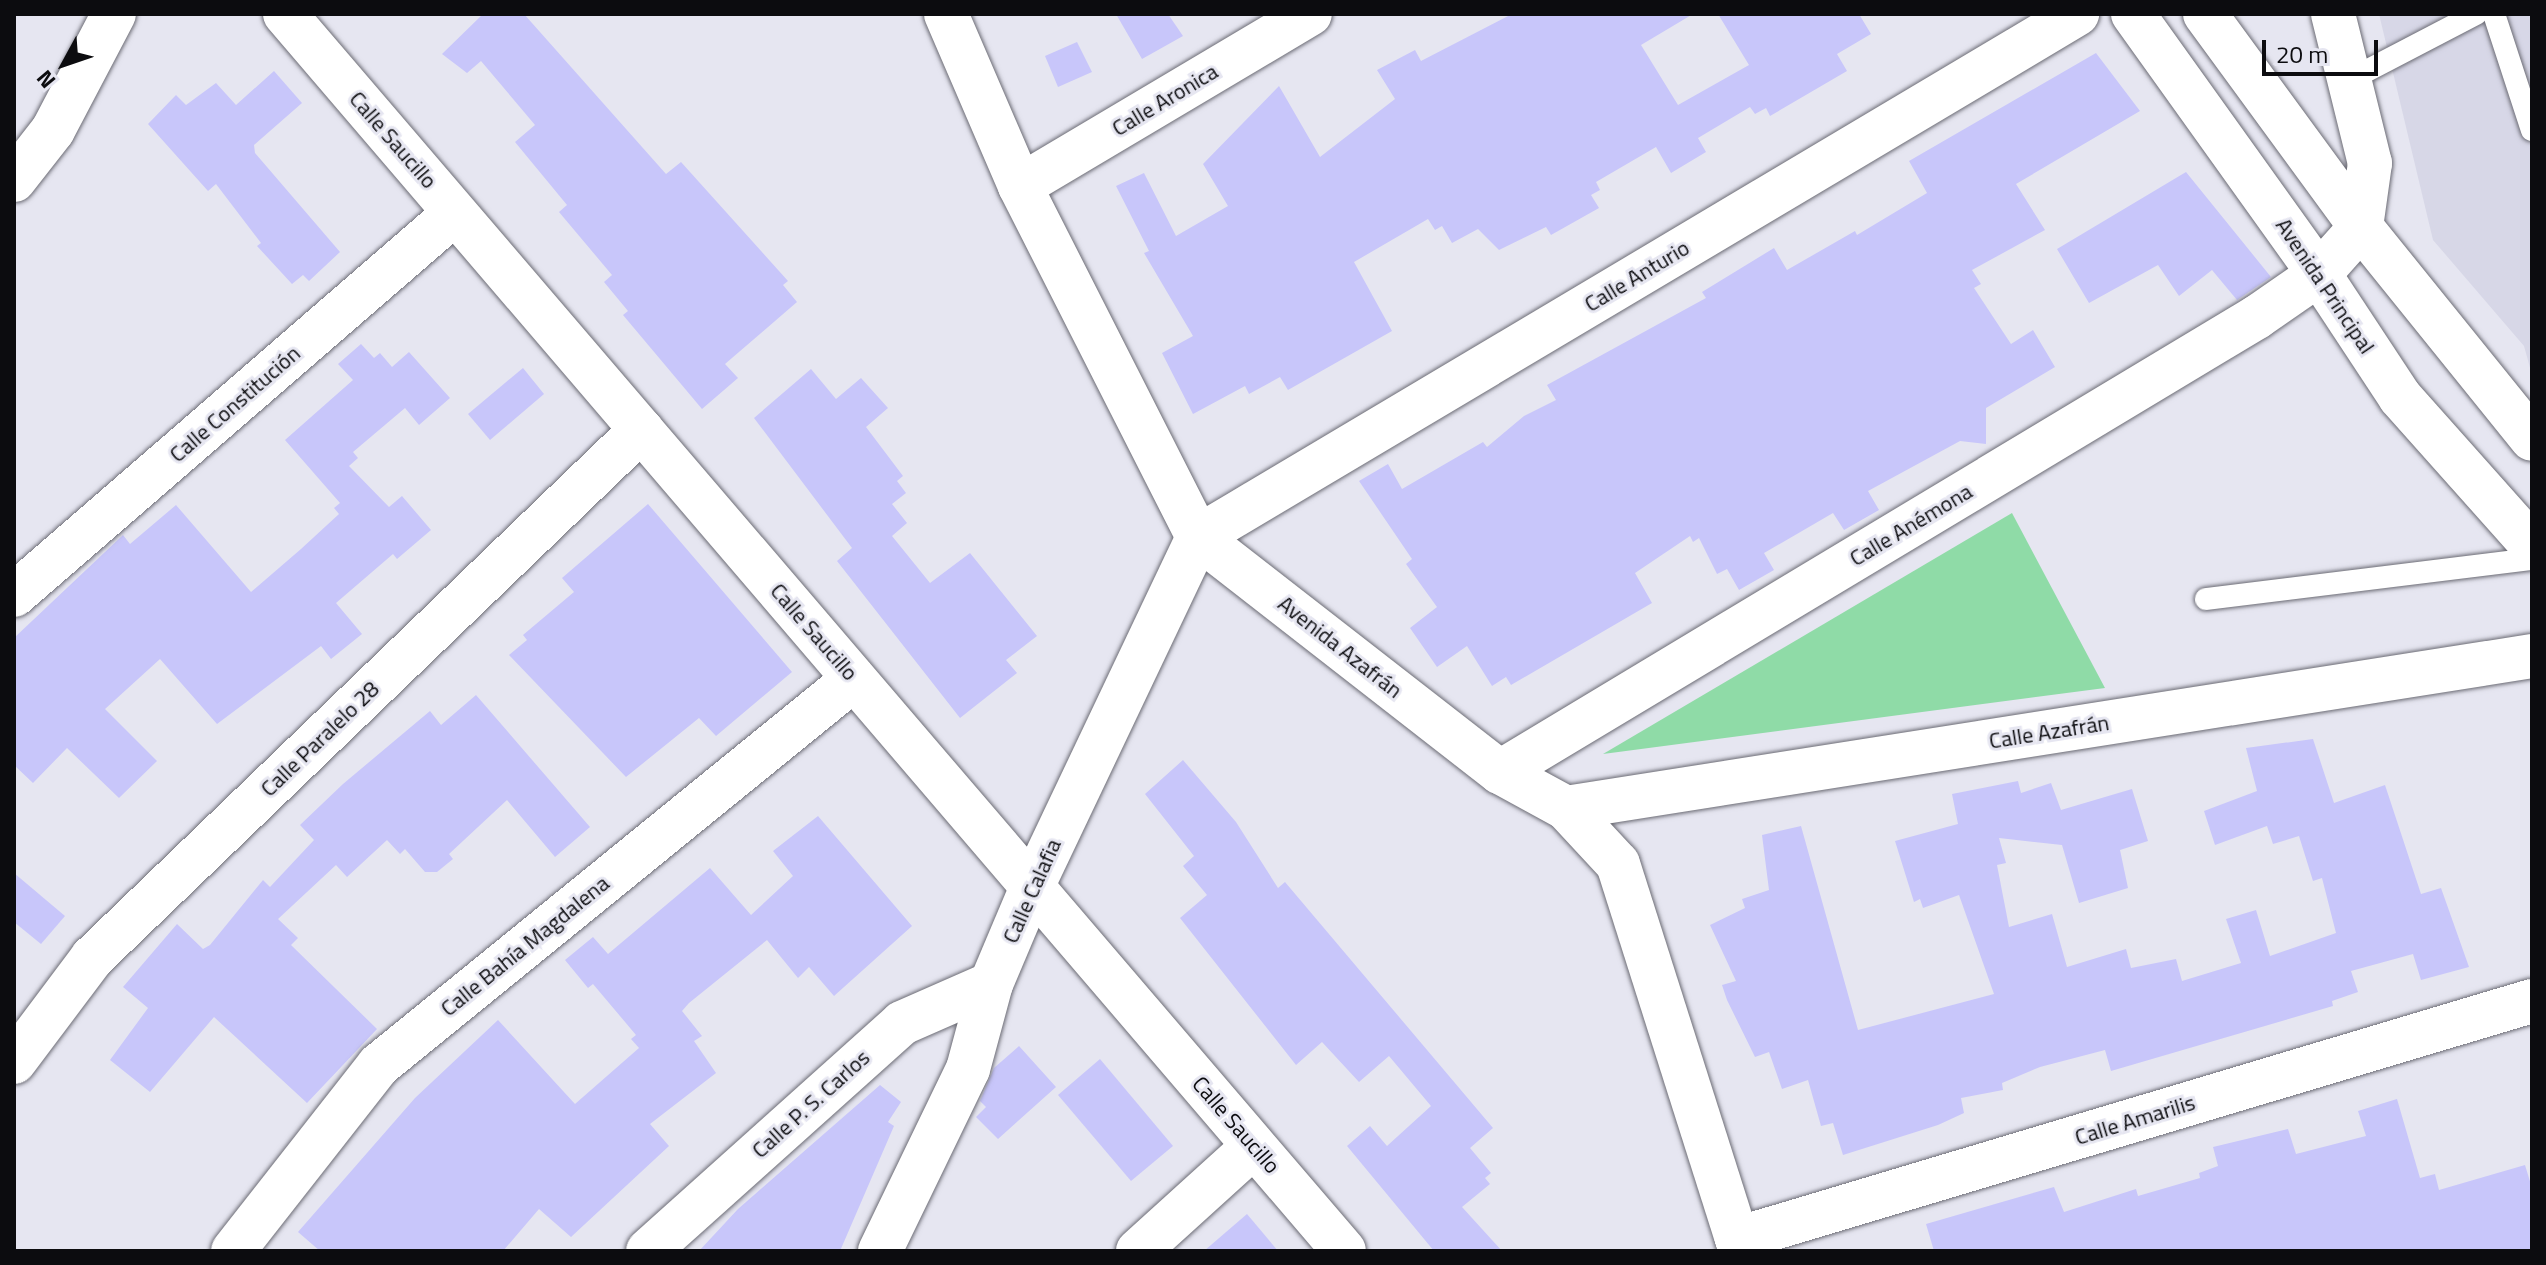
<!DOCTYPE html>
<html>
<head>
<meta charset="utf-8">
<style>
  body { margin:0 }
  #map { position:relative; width:2546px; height:1265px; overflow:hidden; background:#e6e6f1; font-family:"Titillium Web",sans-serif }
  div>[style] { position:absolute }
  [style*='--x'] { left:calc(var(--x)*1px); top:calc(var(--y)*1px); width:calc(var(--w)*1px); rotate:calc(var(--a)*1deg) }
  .built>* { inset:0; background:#d7d7e7 }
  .green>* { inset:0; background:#8fdba7 }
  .building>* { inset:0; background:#c8c6fa }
  .roads { filter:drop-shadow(0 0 2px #6b6b74) drop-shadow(0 0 2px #6b6b74) }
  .service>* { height:22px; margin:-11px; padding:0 11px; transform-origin:11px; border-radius:11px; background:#fff }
  .minor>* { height:44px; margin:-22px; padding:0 22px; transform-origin:22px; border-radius:22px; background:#fff }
  .tertiary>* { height:44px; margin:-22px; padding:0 22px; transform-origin:22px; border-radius:22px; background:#fff }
  .secondary>* { height:44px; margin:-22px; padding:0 22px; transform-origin:22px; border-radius:22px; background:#fff }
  span { translate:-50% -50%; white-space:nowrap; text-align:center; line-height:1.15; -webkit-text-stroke:6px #e6e6f1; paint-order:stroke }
  .street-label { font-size:22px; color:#0c0c0f }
  .frame { position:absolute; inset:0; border:16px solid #0c0c0f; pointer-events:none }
  .north { position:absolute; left:24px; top:24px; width:80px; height:80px; -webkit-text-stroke:6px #e6e6f1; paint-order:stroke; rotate:230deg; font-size:22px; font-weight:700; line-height:32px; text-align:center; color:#0c0c0f }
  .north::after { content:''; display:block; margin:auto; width:28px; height:36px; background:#0c0c0f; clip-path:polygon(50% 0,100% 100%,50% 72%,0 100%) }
  .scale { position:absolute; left:2262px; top:40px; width:116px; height:36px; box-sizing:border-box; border:4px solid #0c0c0f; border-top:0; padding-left:10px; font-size:24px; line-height:28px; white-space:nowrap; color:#0c0c0f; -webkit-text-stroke:6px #e6e6f1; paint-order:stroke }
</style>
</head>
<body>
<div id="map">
  <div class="built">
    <i style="clip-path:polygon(2379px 14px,2532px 14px,2532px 375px,2524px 346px,2433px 240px)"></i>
  </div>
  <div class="green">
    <i style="clip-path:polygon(2012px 513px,2105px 688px,1603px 754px)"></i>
  </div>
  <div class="building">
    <i style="clip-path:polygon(483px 14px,524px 14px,666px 174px,681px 162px,788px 281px,783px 285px,797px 302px,725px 364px,738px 378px,702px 409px,623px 315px,628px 311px,604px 282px,612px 275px,559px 212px,567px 205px,515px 142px,535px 125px,481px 61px,467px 73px,442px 54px)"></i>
    <i style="clip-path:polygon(1116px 14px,1168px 14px,1183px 36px,1142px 59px)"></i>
    <i style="clip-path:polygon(1512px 14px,1693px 14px,1641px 45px,1678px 105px,1749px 65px,1718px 14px,1859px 14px,1871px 34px,1837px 54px,1847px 71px,1770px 116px,1766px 108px,1755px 114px,1750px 107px,1698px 138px,1706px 152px,1671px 173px,1656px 147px,1596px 182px,1600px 190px,1591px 195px,1599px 208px,1551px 235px,1546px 227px,1499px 250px,1478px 229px,1452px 243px,1442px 226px,1435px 230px,1428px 219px,1354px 262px,1392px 331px,1288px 390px,1280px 377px,1249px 394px,1245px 386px,1193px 414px,1162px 353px,1193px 336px,1144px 253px,1149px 251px,1116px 186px,1144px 173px,1176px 236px,1228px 206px,1203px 164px,1279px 86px,1320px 157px,1395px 99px,1377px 70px,1415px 50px,1421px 61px)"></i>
    <i style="clip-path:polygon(1077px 42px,1092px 72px,1058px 87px,1045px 56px)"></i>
    <i style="clip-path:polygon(2096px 53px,2140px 111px,2016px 184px,2045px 230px,1972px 270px,1981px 284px,1974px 288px,2011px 344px,2033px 330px,2055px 367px,1986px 408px,1986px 444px,1960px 441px,1868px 491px,1879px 510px,1844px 530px,1833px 513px,1764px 553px,1774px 570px,1739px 590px,1727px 569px,1717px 574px,1699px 538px,1693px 542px,1690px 536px,1635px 573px,1652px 603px,1511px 685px,1506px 677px,1492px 686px,1467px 646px,1437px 667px,1410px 628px,1437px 607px,1406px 564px,1412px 559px,1359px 481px,1388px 464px,1402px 489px,1483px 442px,1487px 447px,1524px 416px,1556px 400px,1547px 385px,1706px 298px,1702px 292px,1774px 248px,1787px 270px,1855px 231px,1857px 235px,1927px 193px,1909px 161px)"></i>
    <i style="clip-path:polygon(274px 71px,302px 103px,254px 145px,255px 153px,340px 252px,309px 281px,303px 275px,292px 284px,257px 246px,261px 243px,216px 184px,208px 191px,148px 124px,176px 95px,186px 105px,216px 83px,236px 105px)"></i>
    <i style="clip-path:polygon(2186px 172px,2271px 277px,2237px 300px,2212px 270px,2179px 296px,2158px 265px,2089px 303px,2057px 249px)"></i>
    <i style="clip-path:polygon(361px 344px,374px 358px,380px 353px,392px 367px,409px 352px,450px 398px,419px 425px,405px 408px,353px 452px,358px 458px,349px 466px,389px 507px,402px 496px,431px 530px,397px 559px,393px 554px,336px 603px,362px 634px,331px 659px,321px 646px,217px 724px,160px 659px,105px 709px,157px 761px,119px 798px,67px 748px,33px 783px,14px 765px,14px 638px,123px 535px,130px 544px,176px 505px,251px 592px,301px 549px,339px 514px,334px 508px,340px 503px,285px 440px,353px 380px,338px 364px)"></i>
    <i style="clip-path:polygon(523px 368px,544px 394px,490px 440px,468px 414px)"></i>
    <i style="clip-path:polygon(811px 369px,836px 399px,861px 378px,888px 408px,866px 427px,903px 476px,897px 481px,906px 493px,892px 504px,907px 523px,892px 536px,930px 583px,970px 553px,1037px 636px,1006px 660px,1017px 673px,960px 718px,837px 561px,852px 548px,754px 418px)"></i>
    <i style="clip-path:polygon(648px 504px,792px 672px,716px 736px,699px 718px,626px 777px,509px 655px,527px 640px,523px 635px,574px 592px,562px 578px)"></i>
    <i style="clip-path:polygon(476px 695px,590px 827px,555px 857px,507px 800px,449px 854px,453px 859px,437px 872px,425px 872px,405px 849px,400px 854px,387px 840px,347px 877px,336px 865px,278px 919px,298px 938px,291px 945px,377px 1029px,307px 1103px,214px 1017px,150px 1092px,110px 1060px,148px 1008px,123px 987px,177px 924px,203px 949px,210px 945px,263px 880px,270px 887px,314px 840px,300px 825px,343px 784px,430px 711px,441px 725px)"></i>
    <i style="clip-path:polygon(2313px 739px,2334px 803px,2385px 785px,2421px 894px,2441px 888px,2469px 967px,2421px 980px,2413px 954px,2351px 971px,2358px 992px,2332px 1001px,2333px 1006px,2111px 1071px,2105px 1050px,2040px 1067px,2002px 1083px,2003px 1090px,1961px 1098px,1964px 1113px,1938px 1125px,1843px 1155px,1833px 1123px,1821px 1126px,1808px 1080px,1782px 1089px,1769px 1052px,1755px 1057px,1727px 1000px,1722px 985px,1736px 981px,1710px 925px,1745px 908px,1742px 899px,1769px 890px,1762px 835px,1801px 826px,1858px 1030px,1994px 994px,1959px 895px,1923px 908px,1920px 899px,1914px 902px,1895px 841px,1958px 824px,1952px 794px,2018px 781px,2021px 793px,2051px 783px,2061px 810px,2132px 789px,2148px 841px,2120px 850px,2128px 888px,2079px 903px,2062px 845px,1999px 838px,2006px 863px,1997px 865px,2009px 927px,2052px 914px,2067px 967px,2126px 949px,2131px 968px,2176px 959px,2182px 981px,2241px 963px,2226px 919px,2256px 910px,2270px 956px,2336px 933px,2322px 878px,2313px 881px,2299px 836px,2273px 844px,2267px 826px,2215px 845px,2204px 811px,2257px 791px,2246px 748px)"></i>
    <i style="clip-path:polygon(1183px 760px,1236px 822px,1278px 888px,1285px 882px,1493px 1128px,1470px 1148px,1491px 1173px,1485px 1178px,1490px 1184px,1462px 1207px,1502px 1251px,1434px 1251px,1347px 1146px,1370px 1126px,1387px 1146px,1431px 1106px,1389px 1056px,1359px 1082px,1322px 1042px,1296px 1065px,1180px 918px,1207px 895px,1183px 866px,1194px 856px,1145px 794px)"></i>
    <i style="clip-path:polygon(818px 816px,912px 926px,834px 996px,809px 967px,798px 978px,767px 940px,689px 1003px,682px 1011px,702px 1036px,694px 1041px,716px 1073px,650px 1124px,669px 1146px,571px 1237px,539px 1209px,503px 1251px,320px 1251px,298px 1232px,415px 1098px,498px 1020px,575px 1104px,639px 1048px,631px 1039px,636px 1035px,593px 984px,588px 988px,565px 960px,593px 937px,608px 954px,710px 868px,751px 915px,793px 876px,773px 851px)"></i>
    <i style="clip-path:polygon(14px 873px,65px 916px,41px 944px,14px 922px)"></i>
    <i style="clip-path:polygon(1019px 1046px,1056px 1087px,998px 1139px,976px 1117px,986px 1107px,980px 1101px,994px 1068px)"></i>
    <i style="clip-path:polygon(1100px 1059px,1173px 1146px,1131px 1181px,1058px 1095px)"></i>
    <i style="clip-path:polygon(880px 1085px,901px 1102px,888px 1122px,894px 1126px,840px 1251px,699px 1251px,738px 1209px)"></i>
    <i style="clip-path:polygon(2397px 1099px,2420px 1178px,2435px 1174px,2439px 1190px,2525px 1165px,2532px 1188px,2532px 1251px,1934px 1251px,1926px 1224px,2054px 1187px,2064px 1212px,2136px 1189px,2138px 1196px,2200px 1178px,2199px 1173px,2218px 1166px,2213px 1147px,2288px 1129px,2296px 1154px,2366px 1136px,2358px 1111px)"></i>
    <i style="clip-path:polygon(1247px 1214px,1278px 1251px,1204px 1251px)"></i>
  </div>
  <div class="roads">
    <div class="service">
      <i style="--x:2494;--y:14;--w:122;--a:71.9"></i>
      <i style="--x:2353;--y:78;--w:139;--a:-27.5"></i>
      <i style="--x:2206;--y:599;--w:328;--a:-7"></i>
    </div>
    <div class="minor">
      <i style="--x:285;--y:14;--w:1628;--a:49.43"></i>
      <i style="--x:14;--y:180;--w:63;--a:-52"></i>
      <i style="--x:53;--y:130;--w:131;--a:-62.3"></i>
      <i style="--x:1020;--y:186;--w:337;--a:-30.7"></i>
      <i style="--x:14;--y:595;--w:583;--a:-40.9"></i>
      <i style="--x:1500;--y:772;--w:883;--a:-31.01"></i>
      <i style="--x:2257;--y:317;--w:75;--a:-34.7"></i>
      <i style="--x:1566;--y:808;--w:978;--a:-8.94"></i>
      <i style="--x:14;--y:1062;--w:130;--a:-53.1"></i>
      <i style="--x:92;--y:958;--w:762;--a:-43.88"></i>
      <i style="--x:1737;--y:1239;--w:830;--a:-16.67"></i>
      <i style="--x:233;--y:1251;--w:236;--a:-51.9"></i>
      <i style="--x:379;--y:1065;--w:612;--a:-39.1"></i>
      <i style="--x:648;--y:1251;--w:341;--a:-41.9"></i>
      <i style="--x:902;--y:1023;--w:97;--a:-23.7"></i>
      <i style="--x:880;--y:1251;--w:202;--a:-64.2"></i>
      <i style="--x:968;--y:1069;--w:88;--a:-74.9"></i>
      <i style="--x:991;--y:984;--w:105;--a:-67.1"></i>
      <i style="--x:1032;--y:887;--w:387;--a:-64.6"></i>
      <i style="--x:1198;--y:537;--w:1023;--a:-30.75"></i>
      <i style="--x:1138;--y:1251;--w:156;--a:-42.2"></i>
    </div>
    <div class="tertiary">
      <i style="--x:946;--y:14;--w:187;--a:66.7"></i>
      <i style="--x:1020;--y:186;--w:394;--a:63.1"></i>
      <i style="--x:1198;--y:537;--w:383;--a:37.9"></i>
      <i style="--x:1500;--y:772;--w:75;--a:28.6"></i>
      <i style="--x:1566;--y:808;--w:76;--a:47.1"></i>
      <i style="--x:1618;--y:864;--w:406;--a:72.4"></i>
      <i style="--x:2133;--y:14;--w:320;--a:54.4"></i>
      <i style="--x:2205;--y:14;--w:264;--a:53.8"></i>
    </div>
    <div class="secondary">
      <i style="--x:2333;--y:14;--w:154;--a:76.1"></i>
      <i style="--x:2370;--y:163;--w:65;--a:98"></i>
      <i style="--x:2361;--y:227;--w:63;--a:131.8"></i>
      <i style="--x:2319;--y:274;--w:147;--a:56.6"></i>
      <i style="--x:2400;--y:397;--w:198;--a:48.3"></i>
      <i style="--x:2361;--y:227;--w:272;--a:51.1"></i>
    </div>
  </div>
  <div class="street-label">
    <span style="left:1165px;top:100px;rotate:-31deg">Calle Aronica</span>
    <span style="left:393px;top:140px;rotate:49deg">Calle Saucillo</span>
    <span style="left:1637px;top:276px;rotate:-31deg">Calle Anturio</span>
    <span style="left:2325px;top:286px;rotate:56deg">Avenida Principal</span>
    <span style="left:235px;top:404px;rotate:-41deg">Calle Constitución</span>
    <span style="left:1911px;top:525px;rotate:-31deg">Calle Anémona</span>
    <span style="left:814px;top:632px;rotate:49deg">Calle Saucillo</span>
    <span style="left:1340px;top:647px;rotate:38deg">Avenida Azafrán</span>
    <span style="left:2049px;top:732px;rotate:-9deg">Calle Azafrán</span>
    <span style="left:320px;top:739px;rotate:-44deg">Calle Paralelo 28</span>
    <span style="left:1032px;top:891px;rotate:-66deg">Calle Calafia</span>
    <span style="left:525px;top:946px;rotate:-39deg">Calle Bahía Magdalena</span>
    <span style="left:811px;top:1104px;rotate:-42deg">Calle P. S. Carlos</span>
    <span style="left:2135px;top:1120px;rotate:-17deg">Calle Amarilis</span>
    <span style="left:1236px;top:1125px;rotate:49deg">Calle Saucillo</span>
  </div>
  <div class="frame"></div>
  <div class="north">N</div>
  <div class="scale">20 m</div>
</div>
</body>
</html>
